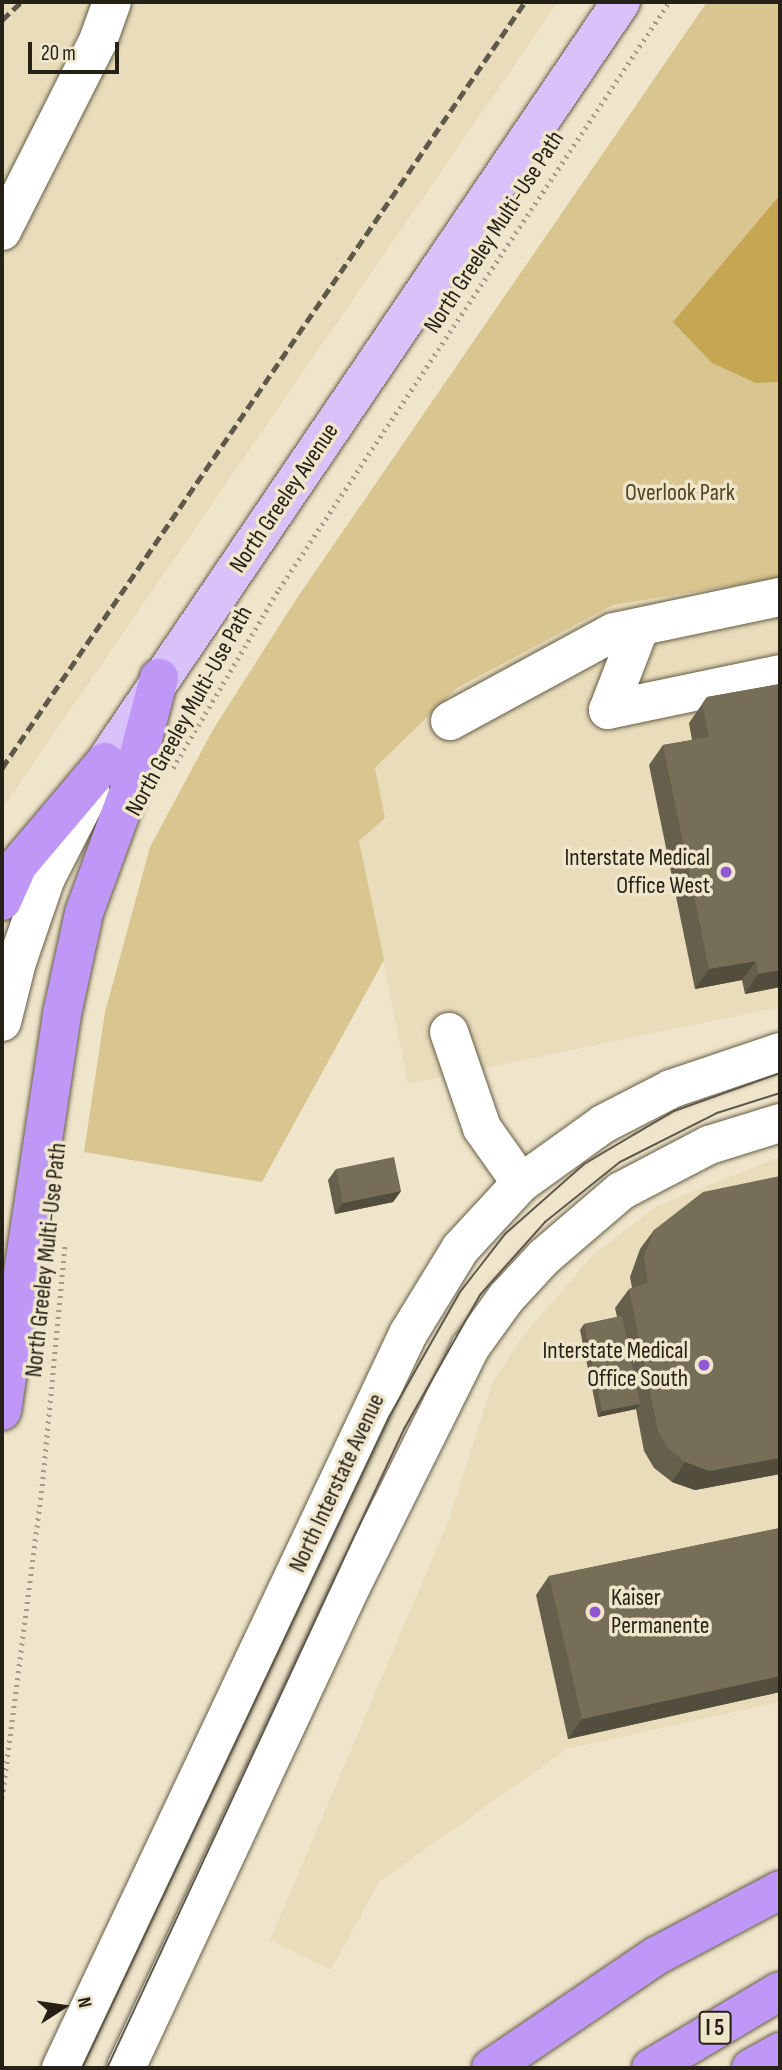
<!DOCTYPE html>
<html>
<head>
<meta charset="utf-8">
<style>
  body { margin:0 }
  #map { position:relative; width:782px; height:2070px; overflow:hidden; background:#efe5cb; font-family:"Sofia Sans Condensed",sans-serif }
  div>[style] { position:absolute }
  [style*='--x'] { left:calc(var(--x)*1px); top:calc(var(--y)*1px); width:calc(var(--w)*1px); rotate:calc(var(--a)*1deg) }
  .built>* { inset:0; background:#e8dcba }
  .green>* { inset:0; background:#d9c590 }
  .forest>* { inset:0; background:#c5a753 }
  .path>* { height:4.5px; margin-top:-2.25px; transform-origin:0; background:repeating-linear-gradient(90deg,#a39b87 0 2px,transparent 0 7px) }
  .roads { filter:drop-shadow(0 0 2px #655d46) drop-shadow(0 0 2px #655d46) }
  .minor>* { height:38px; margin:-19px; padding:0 19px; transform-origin:19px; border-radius:19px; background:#fff }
  .major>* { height:38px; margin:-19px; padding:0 19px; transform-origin:19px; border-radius:19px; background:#d9c1fa }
  .highway>* { height:38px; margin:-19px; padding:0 19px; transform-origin:19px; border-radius:19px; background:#bf98f7 }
  .tram>* { height:2px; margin:-1px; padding:0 1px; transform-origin:1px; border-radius:1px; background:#5f594a }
  .rail>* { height:5px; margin-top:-2.5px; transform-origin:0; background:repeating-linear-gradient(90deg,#5f594a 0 10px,transparent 0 15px) }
  .wall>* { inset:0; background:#665f4b }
  .shaded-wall>* { inset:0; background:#534d3d }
  .building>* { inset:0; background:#776e57 }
  .dots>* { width:19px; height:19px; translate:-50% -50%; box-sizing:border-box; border:4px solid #efe5cb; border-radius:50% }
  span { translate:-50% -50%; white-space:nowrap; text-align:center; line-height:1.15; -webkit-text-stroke:7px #efe5cb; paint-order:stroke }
  .shield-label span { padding:2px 5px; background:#efe5cb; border:2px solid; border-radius:5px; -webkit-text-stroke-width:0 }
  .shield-label { font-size:23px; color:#252117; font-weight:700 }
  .street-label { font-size:24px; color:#252117 }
  .park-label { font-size:24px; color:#514420 }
  .poi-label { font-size:24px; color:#252117 }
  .right { translate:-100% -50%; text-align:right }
  .left { translate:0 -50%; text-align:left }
  .frame { position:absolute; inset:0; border:4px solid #252117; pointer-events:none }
  .north { position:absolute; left:28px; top:1972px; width:70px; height:70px; -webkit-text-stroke:5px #efe5cb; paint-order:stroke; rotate:78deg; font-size:19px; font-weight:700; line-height:28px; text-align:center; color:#252117 }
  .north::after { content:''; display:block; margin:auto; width:24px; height:32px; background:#252117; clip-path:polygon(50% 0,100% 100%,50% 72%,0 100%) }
  .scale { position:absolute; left:28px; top:42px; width:91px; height:32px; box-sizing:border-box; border:4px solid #252117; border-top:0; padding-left:9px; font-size:21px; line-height:24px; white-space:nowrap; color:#252117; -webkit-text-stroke:5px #efe5cb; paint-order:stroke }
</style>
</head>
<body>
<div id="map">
  <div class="built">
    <i style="clip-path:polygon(2px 2px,558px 2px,2px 809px)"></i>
    <i style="clip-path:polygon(780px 578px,780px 1007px,408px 1084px,359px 841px,385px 818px,375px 769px,457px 688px,613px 605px)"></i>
    <i style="clip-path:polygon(780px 1157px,780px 1702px,567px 1749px,379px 1882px,331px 1970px,270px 1940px,448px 1522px,493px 1382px,522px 1337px,594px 1254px,658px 1205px)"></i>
  </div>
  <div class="green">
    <i style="clip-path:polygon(707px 2px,780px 2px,780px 578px,613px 605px,457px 688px,375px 768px,385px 818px,359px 841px,384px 960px,262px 1182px,84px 1152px,105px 1012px,150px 847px,214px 728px,297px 598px)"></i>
  </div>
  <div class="forest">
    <i style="clip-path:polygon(780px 195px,780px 382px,756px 383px,712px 363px,673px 322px)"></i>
  </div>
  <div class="path">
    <i style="--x:173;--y:768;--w:208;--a:-59.4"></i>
    <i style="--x:279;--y:589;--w:705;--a:-56.4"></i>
    <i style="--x:2;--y:1798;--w:315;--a:-82.7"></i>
    <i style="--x:42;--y:1486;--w:244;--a:-84.6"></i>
  </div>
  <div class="roads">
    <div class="minor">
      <i style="--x:2;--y:231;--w:213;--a:-63.2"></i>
      <i style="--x:98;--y:41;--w:41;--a:-70.3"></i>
      <i style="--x:608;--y:710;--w:176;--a:-11.8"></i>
      <i style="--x:608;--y:710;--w:89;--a:-68.9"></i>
      <i style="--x:450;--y:721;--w:187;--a:-28.5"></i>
      <i style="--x:614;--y:632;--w:170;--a:-11.9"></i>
      <i style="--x:2;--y:1022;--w:62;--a:-76"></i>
      <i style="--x:17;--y:962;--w:89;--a:-71"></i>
      <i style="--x:46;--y:878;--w:97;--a:-62.9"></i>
      <i style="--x:449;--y:1032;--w:102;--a:71"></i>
      <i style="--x:482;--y:1128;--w:67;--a:54.7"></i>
      <i style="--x:61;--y:2068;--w:812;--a:-64.7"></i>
      <i style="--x:408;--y:1334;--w:100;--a:-58.5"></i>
      <i style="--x:460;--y:1249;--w:90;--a:-47.3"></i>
      <i style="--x:521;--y:1183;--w:101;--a:-35.7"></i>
      <i style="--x:603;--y:1124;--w:76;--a:-27.2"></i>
      <i style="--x:671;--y:1089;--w:115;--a:-18.7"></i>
      <i style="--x:126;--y:2068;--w:531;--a:-64.93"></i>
      <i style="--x:351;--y:1587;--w:267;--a:-63.5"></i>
      <i style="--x:470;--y:1348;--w:62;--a:-54.2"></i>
      <i style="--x:506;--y:1298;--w:56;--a:-47.2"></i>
      <i style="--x:544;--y:1257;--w:101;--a:-40.6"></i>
      <i style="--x:621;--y:1191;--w:99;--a:-27.6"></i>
      <i style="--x:709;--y:1145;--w:74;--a:-17.2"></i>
    </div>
    <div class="major">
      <i style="--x:105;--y:762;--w:919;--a:-55.83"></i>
    </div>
    <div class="highway">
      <i style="--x:2;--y:901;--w:39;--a:-66"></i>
      <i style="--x:18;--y:865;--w:135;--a:-49.8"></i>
      <i style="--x:2;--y:1411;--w:402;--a:-81.4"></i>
      <i style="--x:62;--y:1014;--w:103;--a:-77.7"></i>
      <i style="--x:84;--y:913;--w:133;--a:-69.8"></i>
      <i style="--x:130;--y:788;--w:114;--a:-75.2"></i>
      <i style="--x:491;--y:2068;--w:199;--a:-34.2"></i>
      <i style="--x:656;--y:1956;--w:140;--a:-28"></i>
      <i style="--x:651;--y:2068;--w:150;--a:-30.8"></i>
      <i style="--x:751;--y:2068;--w:33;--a:-29"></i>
    </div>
  </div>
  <div class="tram">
    <i style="--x:82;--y:2068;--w:720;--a:-64.75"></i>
    <i style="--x:389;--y:1417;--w:144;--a:-60.4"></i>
    <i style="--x:460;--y:1292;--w:73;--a:-52.2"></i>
    <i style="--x:505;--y:1234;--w:106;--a:-41.5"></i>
    <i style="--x:584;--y:1164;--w:104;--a:-30.5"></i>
    <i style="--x:674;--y:1111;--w:113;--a:-19.7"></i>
    <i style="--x:107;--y:2068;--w:705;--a:-65.07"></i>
    <i style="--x:404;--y:1429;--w:154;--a:-60.4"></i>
    <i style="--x:480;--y:1295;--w:98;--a:-48.3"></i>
    <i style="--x:545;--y:1222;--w:96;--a:-38.7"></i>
    <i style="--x:620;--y:1162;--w:109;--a:-26.8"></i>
    <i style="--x:717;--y:1113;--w:66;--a:-17.6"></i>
  </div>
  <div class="rail">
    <i style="--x:2;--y:20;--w:26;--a:-43"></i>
    <i style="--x:2;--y:768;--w:928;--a:-55.68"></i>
  </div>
  <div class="wall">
    <i style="clip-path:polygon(780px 684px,780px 987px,745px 994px,742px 980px,695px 989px,649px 765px,663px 745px,692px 740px,689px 723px,707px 697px)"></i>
    <i style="clip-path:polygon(336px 1169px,401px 1191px,393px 1202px,335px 1214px,328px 1180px)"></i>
    <i style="clip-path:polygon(780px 1176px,780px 1474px,695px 1490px,672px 1482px,654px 1468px,644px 1451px,636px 1409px,598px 1417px,580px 1330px,584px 1324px,617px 1317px,615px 1308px,629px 1289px,632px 1288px,630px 1277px,640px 1249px,654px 1230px)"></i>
    <i style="clip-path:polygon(780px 1528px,780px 1692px,568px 1739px,536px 1595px,549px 1576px)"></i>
  </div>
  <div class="shaded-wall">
    <i style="clip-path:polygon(756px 961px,742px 980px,695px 989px,709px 969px)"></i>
    <i style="clip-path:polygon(780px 970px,780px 987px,745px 994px,758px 974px)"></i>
    <i style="clip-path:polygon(401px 1191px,393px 1202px,335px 1214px,343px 1203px)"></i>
    <i style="clip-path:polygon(640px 1404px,636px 1409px,598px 1417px,602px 1411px)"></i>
    <i style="clip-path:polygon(780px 1458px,780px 1474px,695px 1490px,672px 1482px,685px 1462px)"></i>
    <i style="clip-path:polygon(780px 1676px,780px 1692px,568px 1739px,582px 1719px)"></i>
  </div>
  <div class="building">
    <i style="clip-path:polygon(780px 684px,780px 970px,758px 974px,756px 961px,709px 969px,663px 745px,709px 737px,702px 704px,707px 697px)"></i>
    <i style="clip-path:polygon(394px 1157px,401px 1191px,343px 1203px,336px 1169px)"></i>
    <i style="clip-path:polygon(780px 1176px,780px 1458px,709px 1471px,685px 1462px,668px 1448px,658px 1431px,629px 1289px,648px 1283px,644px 1257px,654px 1230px,703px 1192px)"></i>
    <i style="clip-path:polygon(622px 1316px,640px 1404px,602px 1411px,584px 1324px)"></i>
    <i style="clip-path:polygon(780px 1528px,780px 1676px,582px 1719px,549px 1576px)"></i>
  </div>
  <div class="dots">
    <i style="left:726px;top:872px;background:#9059d2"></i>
    <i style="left:704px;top:1365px;background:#9059d2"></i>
    <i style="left:595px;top:1612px;background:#9059d2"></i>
  </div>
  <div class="shield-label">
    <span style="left:715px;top:2028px">I 5</span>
  </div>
  <div class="street-label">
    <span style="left:494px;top:232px;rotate:-57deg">North Greeley Multi-Use Path</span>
    <span style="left:284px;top:498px;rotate:-56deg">North Greeley Avenue</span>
    <span style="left:189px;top:711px;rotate:-61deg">North Greeley Multi-Use Path</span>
    <span style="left:46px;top:1260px;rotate:-84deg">North Greeley Multi-Use Path</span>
    <span style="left:337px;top:1483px;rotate:-65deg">North Interstate Avenue</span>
  </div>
  <div class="park-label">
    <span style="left:680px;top:493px">Overlook Park</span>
  </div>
  <div class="poi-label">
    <span class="right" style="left:710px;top:872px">Interstate Medical<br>Office West</span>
    <span class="right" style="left:688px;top:1365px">Interstate Medical<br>Office South</span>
    <span class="left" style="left:611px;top:1612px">Kaiser<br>Permanente</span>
  </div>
  <div class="frame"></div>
  <div class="north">N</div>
  <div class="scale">20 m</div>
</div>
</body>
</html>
